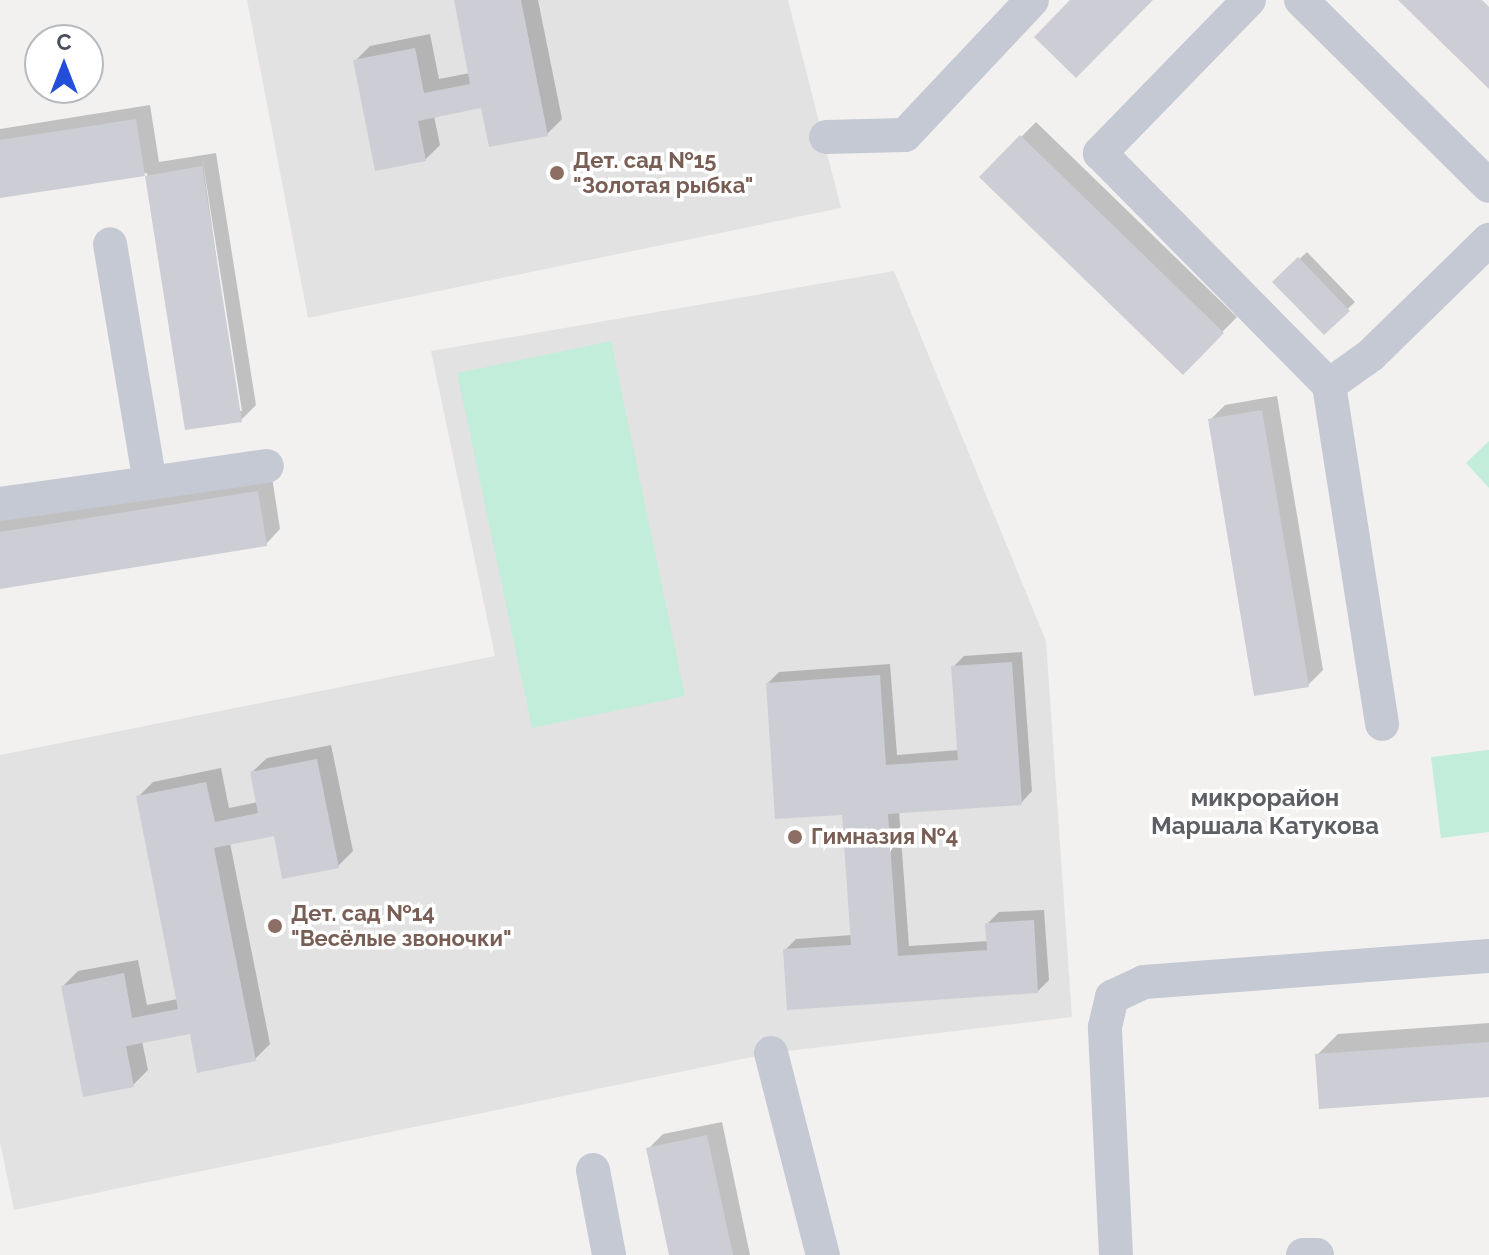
<!DOCTYPE html>
<html>
<head>
<meta charset="utf-8">
<style>
  body { margin:0 }
  #map { position:relative; width:1489px; height:1255px; overflow:hidden; background:#f2f1f0; font-family:Raleway,sans-serif }
  div>[style] { position:absolute }
  [style*='--x'] { left:calc(var(--x)*1px); top:calc(var(--y)*1px); width:calc(var(--w)*1px); rotate:calc(var(--a)*1deg) }
  .education>* { inset:0; background:#e3e2e2 }
  .green>* { inset:0; background:#c2eddb }
  .shadow>* { inset:0; background:#0003 }
  .building>* { inset:0; background:#cdced5 }
  .minor>* { height:34px; margin:-17px; padding:0 17px; transform-origin:17px; border-radius:17px; background:#c5c9d4 }
  .dots>* { width:22px; height:22px; translate:-50% -50%; box-sizing:border-box; border:4px solid #fff; border-radius:50% }
  span { translate:-50% -50%; white-space:nowrap; text-align:center; line-height:1.15; -webkit-text-stroke:7px #fff; paint-order:stroke }
  .education-label { font-size:22px; color:#785e54; font-weight:700 }
  .left { translate:0 -50%; text-align:left }
  .neighbourhood-label { font-size:24px; color:#5d5f65; font-weight:700 }
  .north { position:absolute; left:24px; top:24px; width:80px; height:80px; box-sizing:border-box; background:#fff; border:2px solid #b6b9be; border-radius:50%; rotate:0deg; font-size:22px; font-weight:700; line-height:32px; text-align:center; color:#494f5d }
  .north::after { content:''; display:block; margin:auto; width:28px; height:36px; background:#234ed9; clip-path:polygon(50% 0,100% 100%,50% 72%,0 100%) }
</style>
</head>
<body>
<div id="map">
  <div class="education">
    <i style="clip-path:polygon(247px 0,788px 0,841px 208px,308px 318px)"></i>
    <i style="clip-path:polygon(894px 271px,1046px 641px,1072px 1017px,771px 1053px,14px 1210px,0 1142px,0 755px,495px 656px,431px 351px)"></i>
  </div>
  <div class="green">
    <i style="clip-path:polygon(611px 341px,685px 696px,532px 728px,457px 373px)"></i>
    <i style="clip-path:polygon(1489px 441px,1489px 488px,1466px 463px)"></i>
    <i style="clip-path:polygon(1489px 750px,1489px 832px,1441px 838px,1431px 757px)"></i>
  </div>
  <div class="shadow">
    <i style="clip-path:polygon(456px 0,538px 0,562px 119px,547px 134px,483px 106px,434px 116px,440px 145px,425px 160px,355px 61px,370px 46px,430px 34px,439px 79px,470px 73px)"></i>
    <i style="clip-path:polygon(evenodd,150px 105px,159px 162px,216px 153px,256px 405px,241px 420px,187px 428px,147px 173px,0 196px,0 129px,150px 105px,202px 156px,242px 411px,238px 411px,202px 156px)"></i>
    <i style="clip-path:polygon(1036px 122px,1237px 317px,1183px 372px,982px 177px)"></i>
    <i style="clip-path:polygon(1307px 252px,1355px 302px,1324px 332px,1275px 282px)"></i>
    <i style="clip-path:polygon(1277px 396px,1323px 670px,1308px 685px,1210px 420px,1225px 405px)"></i>
    <i style="clip-path:polygon(272px 477px,280px 529px,266px 544px,0 586px,0 520px)"></i>
    <i style="clip-path:polygon(1022px 652px,1032px 791px,1021px 803px,899px 811px,909px 946px,989px 941px,987px 924px,999px 912px,1044px 910px,1049px 980px,1038px 991px,785px 950px,796px 939px,852px 935px,844px 813px,768px 683px,779px 672px,890px 664px,897px 755px,959px 750px,953px 667px,964px 656px)"></i>
    <i style="clip-path:polygon(331px 745px,353px 851px,338px 866px,275px 834px,230px 843px,270px 1044px,255px 1059px,191px 1031px,142px 1041px,148px 1070px,133px 1085px,63px 986px,78px 971px,138px 960px,147px 1005px,178px 999px,138px 797px,153px 782px,221px 768px,229px 808px,258px 802px,252px 772px,267px 758px)"></i>
    <i style="clip-path:polygon(1489px 1023px,1489px 1095px,1317px 1055px,1338px 1034px)"></i>
    <i style="clip-path:polygon(722px 1122px,750px 1255px,671px 1255px,648px 1149px,663px 1134px)"></i>
  </div>
  <div class="building">
    <i style="clip-path:polygon(454px 0,521px 0,548px 136px,489px 147px,481px 108px,418px 121px,426px 161px,375px 171px,353px 60px,415px 48px,424px 93px,470px 84px)"></i>
    <i style="clip-path:polygon(1070px 0,1153px 0,1076px 78px,1034px 37px)"></i>
    <i style="clip-path:polygon(1398px 0,1482px 0,1489px 7px,1489px 89px)"></i>
    <i style="clip-path:polygon(136px 119px,145px 176px,0 198px,0 140px)"></i>
    <i style="clip-path:polygon(1020px 135px,1224px 333px,1183px 375px,979px 177px)"></i>
    <i style="clip-path:polygon(202px 166px,242px 422px,185px 430px,145px 176px)"></i>
    <i style="clip-path:polygon(1298px 257px,1350px 311px,1324px 335px,1272px 282px)"></i>
    <i style="clip-path:polygon(1262px 410px,1309px 687px,1254px 696px,1208px 419px)"></i>
    <i style="clip-path:polygon(258px 491px,267px 546px,0 589px,0 532px)"></i>
    <i style="clip-path:polygon(1012px 662px,1022px 805px,888px 814px,898px 956px,987px 950px,985px 923px,1034px 920px,1038px 993px,787px 1010px,783px 949px,851px 945px,842px 815px,775px 819px,766px 683px,880px 675px,886px 765px,958px 760px,951px 666px)"></i>
    <i style="clip-path:polygon(317px 759px,339px 868px,282px 879px,274px 836px,214px 848px,256px 1061px,197px 1073px,190px 1034px,126px 1046px,134px 1087px,83px 1097px,61px 986px,124px 973px,132px 1018px,178px 1009px,136px 796px,206px 782px,215px 822px,258px 813px,250px 772px)"></i>
    <i style="clip-path:polygon(1489px 1042px,1489px 1097px,1319px 1109px,1315px 1054px)"></i>
    <i style="clip-path:polygon(707px 1135px,733px 1255px,669px 1255px,646px 1148px)"></i>
  </div>
  <div class="minor">
    <i style="--x:1249;--y:0;--w:214;--a:134.2"></i>
    <i style="--x:1100;--y:153;--w:326;--a:45.4"></i>
    <i style="--x:1329;--y:385;--w:343;--a:81.1"></i>
    <i style="--x:1301;--y:0;--w:264;--a:44.7"></i>
    <i style="--x:826;--y:137;--w:79;--a:-1.5"></i>
    <i style="--x:905;--y:135;--w:185;--a:-46.7"></i>
    <i style="--x:1329;--y:385;--w:52;--a:-35.5"></i>
    <i style="--x:1371;--y:355;--w:165;--a:-44.3"></i>
    <i style="--x:150;--y:483;--w:118;--a:-8.3"></i>
    <i style="--x:0;--y:504;--w:151;--a:-8"></i>
    <i style="--x:150;--y:483;--w:242;--a:-99.5"></i>
    <i style="--x:771;--y:1053;--w:209;--a:75.6"></i>
    <i style="--x:593;--y:1170;--w:86;--a:79.3"></i>
    <i style="--x:1116;--y:1255;--w:228;--a:-92.8"></i>
    <i style="--x:1105;--y:1027;--w:31;--a:-77"></i>
    <i style="--x:1112;--y:997;--w:35;--a:-25"></i>
    <i style="--x:1144;--y:982;--w:346;--a:-4.3"></i>
    <i style="--x:1303;--y:1255;--w:14;--a:0"></i>
  </div>
  <div class="dots">
    <i style="left:557px;top:173px;background:#8d6e63"></i>
    <i style="left:795px;top:837px;background:#8d6e63"></i>
    <i style="left:275px;top:926px;background:#8d6e63"></i>
  </div>
  <div class="education-label">
    <span class="left" style="left:573px;top:173px">Дет. сад №15<br>"Золотая рыбка"</span>
    <span class="left" style="left:811px;top:837px">Гимназия №4</span>
    <span class="left" style="left:291px;top:926px">Дет. сад №14<br>"Весёлые звоночки"</span>
  </div>
  <div class="neighbourhood-label">
    <span style="left:1265px;top:812px">микрорайон<br>Маршала Катукова</span>
  </div>
  <div class="north">С</div>
</div>
</body>
</html>
